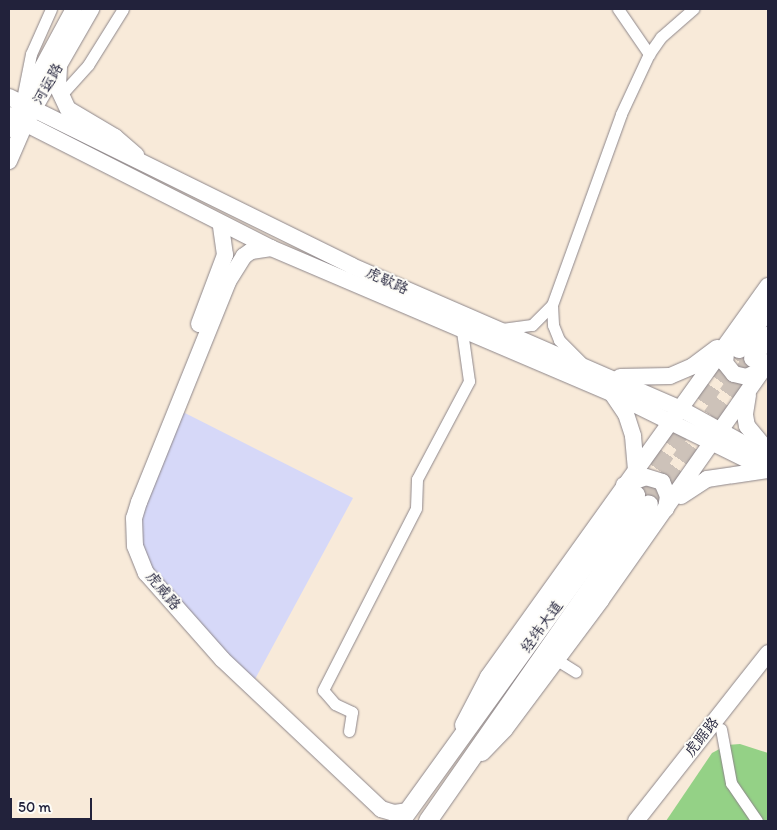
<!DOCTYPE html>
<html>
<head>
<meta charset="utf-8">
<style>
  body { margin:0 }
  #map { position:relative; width:777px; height:830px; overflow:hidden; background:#f8ead9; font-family:Itim,"LXGW WenKai TC",sans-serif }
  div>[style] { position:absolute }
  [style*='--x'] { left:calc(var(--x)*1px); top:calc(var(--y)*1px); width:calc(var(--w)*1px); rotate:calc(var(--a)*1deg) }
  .built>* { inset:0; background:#d6d8f8 }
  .green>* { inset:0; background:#94d186 }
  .primary-tunnel>* { height:18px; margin-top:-9px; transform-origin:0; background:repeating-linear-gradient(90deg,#cdc2b9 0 18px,transparent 0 27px) }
  .roads { filter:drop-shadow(0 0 1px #8d868a) drop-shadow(0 0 1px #8d868a) }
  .street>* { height:11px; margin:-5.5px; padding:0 5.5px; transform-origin:5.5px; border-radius:5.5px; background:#fff }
  .secondary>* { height:16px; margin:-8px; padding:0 8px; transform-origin:8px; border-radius:8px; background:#fff }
  .primary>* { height:18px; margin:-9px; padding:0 9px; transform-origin:9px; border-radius:9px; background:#fff }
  span { translate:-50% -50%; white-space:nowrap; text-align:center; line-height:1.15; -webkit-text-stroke:4px #fdfcf7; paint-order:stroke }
  .street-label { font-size:15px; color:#22223b }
  .frame { position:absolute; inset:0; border:10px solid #22223b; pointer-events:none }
  .scale { position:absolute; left:10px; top:798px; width:82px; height:22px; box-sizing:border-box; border:2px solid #22223b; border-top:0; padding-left:6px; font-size:15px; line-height:18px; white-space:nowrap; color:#22223b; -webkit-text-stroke:4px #fdfcf7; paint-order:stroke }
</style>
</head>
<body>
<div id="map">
  <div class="built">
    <i style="clip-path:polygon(181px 411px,353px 498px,254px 681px,146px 567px,138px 527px)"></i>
  </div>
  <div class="green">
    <i style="clip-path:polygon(740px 744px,768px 753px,768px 821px,666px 821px,712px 753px,727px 745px)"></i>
  </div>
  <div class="primary-tunnel">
    <i style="--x:640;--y:490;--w:166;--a:-54.8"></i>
    <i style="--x:649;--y:504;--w:179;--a:-54.5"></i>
  </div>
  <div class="roads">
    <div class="street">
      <i style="--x:618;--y:9;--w:55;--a:55.4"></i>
      <i style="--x:60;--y:96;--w:42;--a:-47.9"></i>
      <i style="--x:88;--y:65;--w:66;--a:-58"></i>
      <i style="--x:22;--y:99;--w:46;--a:-78.7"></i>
      <i style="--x:31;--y:54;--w:49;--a:-66"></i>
      <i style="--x:552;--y:305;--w:203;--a:-70.1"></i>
      <i style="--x:621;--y:114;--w:66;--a:-65"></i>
      <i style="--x:649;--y:54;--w:21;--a:-55"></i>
      <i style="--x:661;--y:37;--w:43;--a:-41.2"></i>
      <i style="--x:502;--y:329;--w:30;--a:-8"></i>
      <i style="--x:532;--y:325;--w:28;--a:-45"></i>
      <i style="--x:552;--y:305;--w:20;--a:87"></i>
      <i style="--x:553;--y:325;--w:16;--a:68"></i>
      <i style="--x:559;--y:340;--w:31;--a:45"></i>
      <i style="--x:557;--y:660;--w:22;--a:32"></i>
      <i style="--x:721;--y:729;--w:55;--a:79.5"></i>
      <i style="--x:731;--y:783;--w:46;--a:55.6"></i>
      <i style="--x:349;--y:731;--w:19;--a:-81"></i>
      <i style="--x:352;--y:712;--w:19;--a:-155"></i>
      <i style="--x:335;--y:704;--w:18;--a:-131"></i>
      <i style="--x:323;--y:690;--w:204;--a:-62.9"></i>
      <i style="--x:416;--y:508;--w:29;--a:-88"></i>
      <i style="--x:417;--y:479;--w:111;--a:-62"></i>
      <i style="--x:469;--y:381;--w:50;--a:-98"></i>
    </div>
    <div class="secondary">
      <i style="--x:59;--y:67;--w:21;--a:93"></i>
      <i style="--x:58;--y:88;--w:23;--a:65"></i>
      <i style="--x:68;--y:109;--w:55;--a:30.8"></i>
      <i style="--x:115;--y:137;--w:28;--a:41"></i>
      <i style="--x:9;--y:97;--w:382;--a:26.2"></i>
      <i style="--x:352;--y:266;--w:357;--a:23.5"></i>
      <i style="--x:679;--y:408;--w:102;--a:28.8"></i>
      <i style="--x:9;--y:115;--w:294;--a:26.9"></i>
      <i style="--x:271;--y:248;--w:379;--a:23.1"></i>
      <i style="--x:620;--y:397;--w:165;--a:26.3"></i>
      <i style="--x:9;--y:129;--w:136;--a:-61.6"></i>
      <i style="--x:9;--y:161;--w:40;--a:-66.6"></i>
      <i style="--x:25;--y:124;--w:133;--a:-60.1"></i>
      <i style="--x:271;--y:248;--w:20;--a:171"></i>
      <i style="--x:251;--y:251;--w:9;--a:144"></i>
      <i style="--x:244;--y:256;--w:31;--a:122"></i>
      <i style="--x:228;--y:282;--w:237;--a:112"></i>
      <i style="--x:139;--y:502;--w:17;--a:107"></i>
      <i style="--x:134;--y:518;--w:28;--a:88"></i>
      <i style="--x:135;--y:546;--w:29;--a:68"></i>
      <i style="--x:146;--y:573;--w:115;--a:48.5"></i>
      <i style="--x:222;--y:659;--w:219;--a:43.3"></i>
      <i style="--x:381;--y:809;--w:14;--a:17"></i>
      <i style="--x:394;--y:813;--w:15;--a:-8"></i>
      <i style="--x:199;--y:324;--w:74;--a:-69.4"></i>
      <i style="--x:225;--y:255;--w:30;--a:-98"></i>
      <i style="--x:727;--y:344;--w:19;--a:96"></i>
      <i style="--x:725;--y:363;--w:14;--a:51"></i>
      <i style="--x:734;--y:374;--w:13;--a:13"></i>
      <i style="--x:747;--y:377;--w:18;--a:-27"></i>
      <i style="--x:620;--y:377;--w:50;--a:-1.1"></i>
      <i style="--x:670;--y:376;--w:25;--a:-23"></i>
      <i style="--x:693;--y:366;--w:30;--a:-37"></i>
      <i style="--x:613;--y:395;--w:23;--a:56"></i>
      <i style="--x:626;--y:414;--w:23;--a:72"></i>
      <i style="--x:633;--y:436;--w:33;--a:85"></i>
      <i style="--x:748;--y:395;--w:20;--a:99"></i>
      <i style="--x:745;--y:415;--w:11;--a:80"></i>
      <i style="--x:747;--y:426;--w:33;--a:50"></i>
      <i style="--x:624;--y:485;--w:23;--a:-20"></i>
      <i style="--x:646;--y:477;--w:17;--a:17"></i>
      <i style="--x:662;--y:482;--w:15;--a:67"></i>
      <i style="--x:668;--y:496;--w:13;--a:99"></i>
      <i style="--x:681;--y:496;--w:31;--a:-33"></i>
      <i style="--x:707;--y:479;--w:61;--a:-8.5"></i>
      <i style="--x:463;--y:725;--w:54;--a:-62.5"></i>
      <i style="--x:488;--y:677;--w:481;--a:-54.4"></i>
      <i style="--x:482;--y:753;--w:33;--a:-46"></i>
      <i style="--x:505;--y:729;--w:161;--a:-53.3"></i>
      <i style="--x:601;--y:600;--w:291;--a:-54.9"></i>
      <i style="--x:636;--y:821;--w:214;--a:-51.8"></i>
    </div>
    <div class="primary">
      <i style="--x:739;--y:349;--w:49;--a:-54.1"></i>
      <i style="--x:753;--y:358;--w:27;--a:-56"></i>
      <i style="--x:401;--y:821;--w:402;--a:-54.2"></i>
      <i style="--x:428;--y:821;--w:386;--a:-55.1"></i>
    </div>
  </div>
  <div class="street-label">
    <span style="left:48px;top:84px;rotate:-60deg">河运路</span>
    <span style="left:387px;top:281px;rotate:24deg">虎歇路</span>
    <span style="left:163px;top:591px;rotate:50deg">虎威路</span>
    <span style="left:542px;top:627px;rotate:-54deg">经纬大道</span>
    <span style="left:702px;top:737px;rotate:-52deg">虎踞路</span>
  </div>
  <div class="frame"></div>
  <div class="scale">50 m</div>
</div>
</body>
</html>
